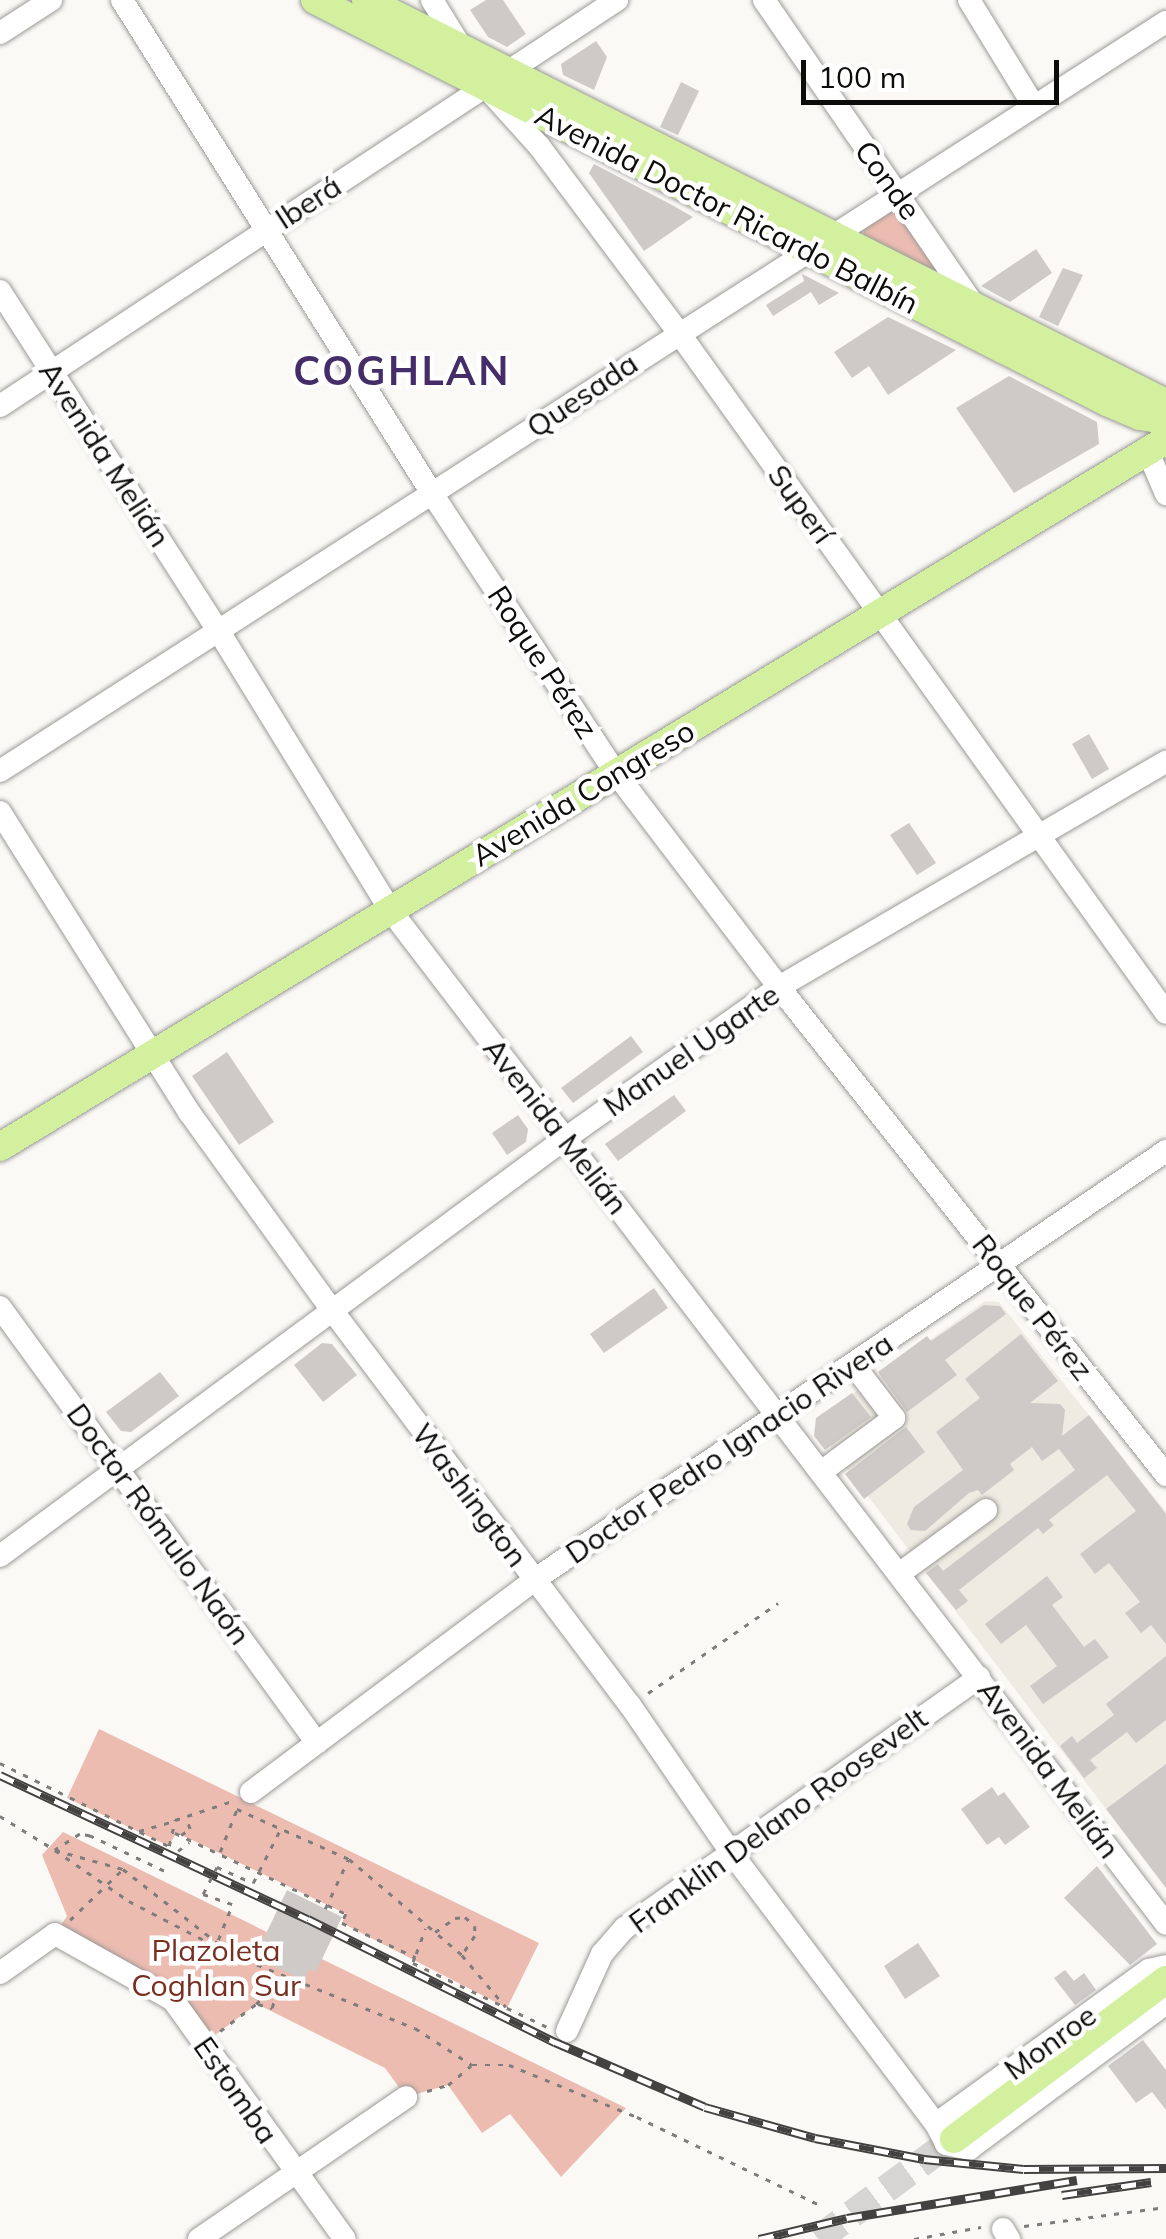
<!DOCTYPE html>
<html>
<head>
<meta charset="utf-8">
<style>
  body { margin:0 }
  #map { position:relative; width:1166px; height:2239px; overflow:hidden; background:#faf9f6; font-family:Mulish,sans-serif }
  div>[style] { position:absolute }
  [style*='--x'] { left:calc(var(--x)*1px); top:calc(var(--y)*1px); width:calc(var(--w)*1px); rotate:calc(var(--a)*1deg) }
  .built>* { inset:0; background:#eeebe2 }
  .green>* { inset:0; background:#ecbcb1 }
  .building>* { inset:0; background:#cdcac8 }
  .major-tunnel>* { height:28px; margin-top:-14px; transform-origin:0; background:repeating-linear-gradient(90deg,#d6d5d3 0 28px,transparent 0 42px) }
  .path>* { height:2.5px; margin-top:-1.25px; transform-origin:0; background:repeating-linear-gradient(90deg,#7e7d7b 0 5px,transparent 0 13px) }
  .roads { filter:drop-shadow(0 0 2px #9b9a97) drop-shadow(0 0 2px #9b9a97) }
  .minor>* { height:22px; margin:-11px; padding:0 11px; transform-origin:11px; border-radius:11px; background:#fff }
  .major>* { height:28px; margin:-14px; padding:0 14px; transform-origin:14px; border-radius:14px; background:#d2f09d }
  .rail>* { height:9px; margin-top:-4.5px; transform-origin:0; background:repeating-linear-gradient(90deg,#fff 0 15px,#434241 0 30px); box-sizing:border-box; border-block:2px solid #434241 }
  .path-bridge>* { height:2.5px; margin-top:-1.25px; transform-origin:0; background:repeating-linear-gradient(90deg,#7e7d7b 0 5px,transparent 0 13px) }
  span { translate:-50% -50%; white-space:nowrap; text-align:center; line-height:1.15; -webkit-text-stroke:9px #fff; paint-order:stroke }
  .street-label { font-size:30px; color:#0c0c0b }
  .park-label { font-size:30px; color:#792f20 }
  .district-label { font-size:40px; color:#442d68; font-weight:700; letter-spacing:2.5px }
  .scale { position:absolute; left:801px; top:60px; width:258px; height:45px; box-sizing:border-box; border:5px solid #0c0c0b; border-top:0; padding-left:12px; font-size:30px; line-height:35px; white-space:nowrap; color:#0c0c0b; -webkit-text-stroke:8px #fff; paint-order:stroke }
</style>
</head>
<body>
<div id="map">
  <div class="built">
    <i style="clip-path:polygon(985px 1301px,999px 1302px,1166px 1512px,1166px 1888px,817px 1429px,818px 1418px)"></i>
  </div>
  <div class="green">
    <i style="clip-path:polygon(895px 208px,942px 268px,942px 281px,865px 240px,863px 228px)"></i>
    <i style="clip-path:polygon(99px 1729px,539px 1943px,507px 2008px,342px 1923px,346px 1914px,190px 1839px,176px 1833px,169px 1846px,67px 1798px)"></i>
    <i style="clip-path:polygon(63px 1832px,626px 2108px,561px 2177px,510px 2114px,482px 2133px,448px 2085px,406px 2097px,385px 2068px,257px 2004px,203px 2044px,173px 2000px,55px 1934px,67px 1916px,42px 1855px)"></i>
  </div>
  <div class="building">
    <i style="clip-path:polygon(486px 0,503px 0,526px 34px,507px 47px,488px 37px,470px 10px)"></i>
    <i style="clip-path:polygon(596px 41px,607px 57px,594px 90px,563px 75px,561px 64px)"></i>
    <i style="clip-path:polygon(681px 82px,699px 91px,678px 135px,660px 127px)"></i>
    <i style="clip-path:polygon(594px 164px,672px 205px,693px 217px,644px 251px,589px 173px)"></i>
    <i style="clip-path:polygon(1036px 249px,1052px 273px,1010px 302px,981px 286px)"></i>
    <i style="clip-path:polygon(1063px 268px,1083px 275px,1058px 326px,1039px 317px)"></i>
    <i style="clip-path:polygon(802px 274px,839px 293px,819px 305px,811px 292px,773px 316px,766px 305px,804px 281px)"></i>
    <i style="clip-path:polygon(888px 317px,956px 350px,888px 395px,869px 366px,852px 378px,834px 352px)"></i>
    <i style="clip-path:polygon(1009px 376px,1097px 422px,1099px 444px,1014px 493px,956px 408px)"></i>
    <i style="clip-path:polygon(1089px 734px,1109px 769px,1092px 779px,1072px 744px)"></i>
    <i style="clip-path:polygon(909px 823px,936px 863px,917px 875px,890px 835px)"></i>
    <i style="clip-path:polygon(631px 1036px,643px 1052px,573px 1103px,561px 1088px)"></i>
    <i style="clip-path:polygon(227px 1052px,274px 1122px,239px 1145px,192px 1076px)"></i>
    <i style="clip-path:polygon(674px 1095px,686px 1111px,618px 1161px,605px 1144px)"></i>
    <i style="clip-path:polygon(518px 1115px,528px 1129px,526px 1142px,507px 1155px,492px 1133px)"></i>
    <i style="clip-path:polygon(654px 1288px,668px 1308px,604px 1353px,590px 1334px)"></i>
    <i style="clip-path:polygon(984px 1305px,1000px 1306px,1006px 1314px,945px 1360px,957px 1375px,907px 1412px,878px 1372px,927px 1336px,931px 1341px)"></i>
    <i style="clip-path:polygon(1021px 1334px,1058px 1381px,1030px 1403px,1060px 1404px,1065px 1410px,1062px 1436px,1089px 1415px,1166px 1514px,1166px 1644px,1151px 1625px,1141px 1633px,1125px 1613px,1140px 1602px,1109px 1563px,1095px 1574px,1080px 1554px,1136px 1511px,1107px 1475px,1049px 1520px,1054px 1525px,1043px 1534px,1038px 1528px,959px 1590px,968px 1601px,956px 1610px,926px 1573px,938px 1564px,943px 1571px,1075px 1470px,1059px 1449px,1042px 1461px,1032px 1447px,1010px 1464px,1014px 1470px,982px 1495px,978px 1490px,969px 1493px,925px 1531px,911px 1530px,907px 1524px,914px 1507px,963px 1470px,936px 1432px,980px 1398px,965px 1379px)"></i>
    <i style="clip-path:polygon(322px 1343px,332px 1344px,357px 1375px,323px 1402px,294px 1365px)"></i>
    <i style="clip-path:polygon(160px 1372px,179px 1396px,131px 1432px,121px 1431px,106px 1412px)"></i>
    <i style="clip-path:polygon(852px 1393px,871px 1417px,825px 1450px,814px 1436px,816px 1418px)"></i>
    <i style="clip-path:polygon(906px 1427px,925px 1452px,864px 1499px,845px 1474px)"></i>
    <i style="clip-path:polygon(1047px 1576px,1063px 1597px,1052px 1605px,1084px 1647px,1095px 1639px,1109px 1657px,1043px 1704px,1030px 1686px,1057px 1666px,1026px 1625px,1001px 1644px,985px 1624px)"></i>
    <i style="clip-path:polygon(1166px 1656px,1166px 1720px,1136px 1743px,1127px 1732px,1090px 1760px,1097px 1768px,1084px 1778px,1060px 1746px,1072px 1736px,1077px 1743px,1114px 1715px,1106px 1704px)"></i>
    <i style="clip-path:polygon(1166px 1764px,1166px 1888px,1106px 1809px)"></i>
    <i style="clip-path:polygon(992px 1787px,998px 1796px,1004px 1792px,1030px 1827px,1005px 1845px,999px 1837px,987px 1845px,961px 1809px)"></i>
    <i style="clip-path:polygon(1097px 1866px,1157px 1944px,1130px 1965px,1064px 1898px)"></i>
    <i style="clip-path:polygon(287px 1890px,342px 1917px,316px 1972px,309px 1969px,304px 1980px,262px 1961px,268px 1948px,261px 1944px)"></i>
    <i style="clip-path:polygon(918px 1943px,940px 1976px,905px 1999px,884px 1966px)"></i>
    <i style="clip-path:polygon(1065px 1970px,1074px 1981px,1084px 1973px,1096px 1990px,1075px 2005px,1054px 1978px)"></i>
    <i style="clip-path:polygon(1143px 2040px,1166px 2070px,1166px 2110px,1152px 2092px,1136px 2103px,1108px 2066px)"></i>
  </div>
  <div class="major-tunnel">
    <i style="--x:818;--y:2239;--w:169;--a:-36.3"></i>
  </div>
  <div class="path">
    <i style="--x:648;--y:1693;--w:158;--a:-34.7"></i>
    <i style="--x:0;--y:1763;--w:188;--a:26.2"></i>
    <i style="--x:169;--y:1846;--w:27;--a:-77"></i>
    <i style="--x:175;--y:1820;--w:60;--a:-18.4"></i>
    <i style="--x:237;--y:1809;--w:123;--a:24.1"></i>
    <i style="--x:349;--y:1859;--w:148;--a:40.3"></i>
    <i style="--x:462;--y:1955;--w:68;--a:49.8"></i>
    <i style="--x:0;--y:1816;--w:65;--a:31.7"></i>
    <i style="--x:55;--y:1850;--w:71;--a:15.6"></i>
    <i style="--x:123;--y:1869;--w:140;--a:38"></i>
    <i style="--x:233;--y:1955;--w:196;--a:21.9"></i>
    <i style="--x:415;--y:2028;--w:68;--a:33"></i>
    <i style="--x:472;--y:2065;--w:37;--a:0"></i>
    <i style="--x:509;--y:2065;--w:138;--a:22.1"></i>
    <i style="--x:637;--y:2117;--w:205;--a:25.7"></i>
    <i style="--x:139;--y:1831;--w:36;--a:-16"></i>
    <i style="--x:175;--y:1833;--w:189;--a:25.3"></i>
    <i style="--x:346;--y:1914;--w:10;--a:114"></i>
    <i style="--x:342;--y:1923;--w:81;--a:25"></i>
    <i style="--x:415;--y:1957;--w:6;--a:108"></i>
    <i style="--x:413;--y:1963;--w:148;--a:25.5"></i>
    <i style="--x:181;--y:1835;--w:11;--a:-34"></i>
    <i style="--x:190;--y:1829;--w:11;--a:-112"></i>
    <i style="--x:178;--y:1851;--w:14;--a:-39"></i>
    <i style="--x:220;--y:1852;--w:46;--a:-68.4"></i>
    <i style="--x:217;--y:1867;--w:39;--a:24"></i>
    <i style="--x:253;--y:1883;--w:62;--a:-63"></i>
    <i style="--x:164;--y:1871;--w:82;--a:-154.7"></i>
    <i style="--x:90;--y:1836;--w:10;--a:-169"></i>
    <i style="--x:80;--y:1834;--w:30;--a:147"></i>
    <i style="--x:55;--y:1850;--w:90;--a:34.6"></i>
    <i style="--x:129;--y:1901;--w:110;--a:27.5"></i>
    <i style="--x:203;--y:1894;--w:31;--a:19"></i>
    <i style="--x:325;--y:1909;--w:54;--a:-64.9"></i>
    <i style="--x:70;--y:1920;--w:72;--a:-43.9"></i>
    <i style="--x:435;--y:1932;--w:24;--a:-35"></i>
    <i style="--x:455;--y:1918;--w:10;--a:-6"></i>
    <i style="--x:465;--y:1917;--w:13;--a:42"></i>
    <i style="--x:475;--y:1926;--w:10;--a:90"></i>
    <i style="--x:475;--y:1936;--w:23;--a:124"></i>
    <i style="--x:218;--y:1940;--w:35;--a:-68"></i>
    <i style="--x:416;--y:1954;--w:27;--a:-70"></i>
    <i style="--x:258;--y:2004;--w:15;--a:16"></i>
    <i style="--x:272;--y:2008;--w:28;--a:-75"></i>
    <i style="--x:220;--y:2031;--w:45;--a:-36.9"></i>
    <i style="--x:256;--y:2004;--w:36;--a:-48"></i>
    <i style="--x:427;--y:2091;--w:22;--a:-16"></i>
    <i style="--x:448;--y:2085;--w:30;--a:-40"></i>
    <i style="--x:1024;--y:2226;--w:143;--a:-7.6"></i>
    <i style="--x:914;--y:2239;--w:68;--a:-10.2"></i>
  </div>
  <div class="roads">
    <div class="minor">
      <i style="--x:122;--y:0;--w:585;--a:57.86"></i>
      <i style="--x:433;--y:495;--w:331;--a:56.7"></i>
      <i style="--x:615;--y:772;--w:270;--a:52.7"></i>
      <i style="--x:779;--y:987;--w:623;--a:51.58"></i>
      <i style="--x:432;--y:0;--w:61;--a:58.4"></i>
      <i style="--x:764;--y:0;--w:374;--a:55.5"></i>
      <i style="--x:969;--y:0;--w:124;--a:58.5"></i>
      <i style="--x:0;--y:33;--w:61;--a:-32.9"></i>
      <i style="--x:493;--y:95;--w:69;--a:48"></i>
      <i style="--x:539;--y:146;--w:234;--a:53.2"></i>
      <i style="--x:679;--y:333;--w:836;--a:54.39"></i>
      <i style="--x:0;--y:291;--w:403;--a:57.3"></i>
      <i style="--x:218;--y:630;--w:330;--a:58.4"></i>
      <i style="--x:391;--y:911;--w:1275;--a:52.58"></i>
      <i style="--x:0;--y:406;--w:739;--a:-33.35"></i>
      <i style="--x:1148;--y:452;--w:46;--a:66.8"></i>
      <i style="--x:0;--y:771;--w:1386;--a:-32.72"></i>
      <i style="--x:0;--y:812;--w:355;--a:57.8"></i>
      <i style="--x:189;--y:1112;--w:244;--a:54.2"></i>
      <i style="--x:332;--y:1310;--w:495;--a:53"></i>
      <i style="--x:630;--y:1705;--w:177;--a:55.6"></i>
      <i style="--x:730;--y:1851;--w:342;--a:53"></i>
      <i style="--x:936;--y:2124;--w:22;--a:63"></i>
      <i style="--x:946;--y:2144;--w:24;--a:12"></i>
      <i style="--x:969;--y:2149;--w:245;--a:-36.5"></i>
      <i style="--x:0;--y:1307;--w:539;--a:53.98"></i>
      <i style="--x:821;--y:1472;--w:91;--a:-36.5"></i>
      <i style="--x:894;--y:1418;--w:68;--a:-127.2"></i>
      <i style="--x:0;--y:1556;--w:704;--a:-36.45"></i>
      <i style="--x:566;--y:1138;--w:261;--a:-35.3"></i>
      <i style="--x:779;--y:987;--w:448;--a:-30.2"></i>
      <i style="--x:899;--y:1574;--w:108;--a:-36.3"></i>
      <i style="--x:251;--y:1792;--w:354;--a:-36.8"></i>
      <i style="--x:534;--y:1580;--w:764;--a:-34.17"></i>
      <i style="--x:0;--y:1973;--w:67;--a:-35.3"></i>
      <i style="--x:55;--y:1934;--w:135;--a:29.2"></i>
      <i style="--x:173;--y:2000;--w:294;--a:54.3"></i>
      <i style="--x:567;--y:2031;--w:85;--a:-65.6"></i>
      <i style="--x:602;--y:1954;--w:35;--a:-49"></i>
      <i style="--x:625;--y:1928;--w:434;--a:-35.3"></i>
      <i style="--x:936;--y:2124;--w:263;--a:-35.9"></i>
      <i style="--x:1149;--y:1970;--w:17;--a:-13"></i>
      <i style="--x:1003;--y:2229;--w:12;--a:59"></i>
      <i style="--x:199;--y:2239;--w:251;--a:-34.4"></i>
    </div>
    <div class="major">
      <i style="--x:315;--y:0;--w:888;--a:26.91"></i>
      <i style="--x:1107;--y:402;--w:36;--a:23"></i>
      <i style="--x:1140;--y:416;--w:26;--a:9"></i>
      <i style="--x:366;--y:0;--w:896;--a:26.74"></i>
      <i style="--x:0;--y:1147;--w:1364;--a:-31.23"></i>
      <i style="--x:954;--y:2139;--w:265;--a:-36.9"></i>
    </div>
  </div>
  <div class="rail">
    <i style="--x:0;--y:1775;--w:340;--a:25.1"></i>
    <i style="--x:308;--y:1919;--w:276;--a:26.5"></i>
    <i style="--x:555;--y:2042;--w:163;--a:23.4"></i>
    <i style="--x:705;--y:2107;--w:114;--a:15.7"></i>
    <i style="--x:815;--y:2138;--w:111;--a:10.9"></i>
    <i style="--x:924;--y:2159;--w:100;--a:5.7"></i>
    <i style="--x:1024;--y:2169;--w:142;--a:-0.4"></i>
    <i style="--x:1062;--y:2195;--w:90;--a:-8.3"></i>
    <i style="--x:759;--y:2239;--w:90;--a:-13.4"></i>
    <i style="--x:847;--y:2218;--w:233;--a:-9.4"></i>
  </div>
  <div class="path-bridge">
    <i style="--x:203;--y:1894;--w:30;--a:-63"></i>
  </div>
  <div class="street-label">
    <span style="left:888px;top:180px;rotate:54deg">Conde</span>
    <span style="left:308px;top:202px;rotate:-33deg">Iberá</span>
    <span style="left:727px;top:209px;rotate:27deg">Avenida Doctor Ricardo Balbín</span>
    <span style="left:582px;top:395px;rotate:-34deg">Quesada</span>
    <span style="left:105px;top:454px;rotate:57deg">Avenida Melián</span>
    <span style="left:801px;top:504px;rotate:54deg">Superí</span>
    <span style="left:543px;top:662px;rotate:57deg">Roque Pérez</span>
    <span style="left:583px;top:793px;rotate:-31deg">Avenida Congreso</span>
    <span style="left:691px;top:1050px;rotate:-35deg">Manuel Ugarte</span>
    <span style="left:556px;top:1126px;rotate:52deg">Avenida Melián</span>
    <span style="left:1033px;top:1307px;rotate:52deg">Roque Pérez</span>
    <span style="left:729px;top:1448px;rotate:-34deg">Doctor Pedro Ignacio Rivera</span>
    <span style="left:470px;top:1495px;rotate:53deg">Washington</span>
    <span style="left:159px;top:1524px;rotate:54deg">Doctor Rómulo Naón</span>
    <span style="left:1049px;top:1769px;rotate:53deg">Avenida Melián</span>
    <span style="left:778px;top:1820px;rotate:-36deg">Franklin Delano Roosevelt</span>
    <span style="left:1050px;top:2042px;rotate:-36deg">Monroe</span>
    <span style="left:236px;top:2090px;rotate:55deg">Estomba</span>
  </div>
  <div class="park-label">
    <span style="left:216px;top:1967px">Plazoleta<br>Coghlan Sur</span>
  </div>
  <div class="district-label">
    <span style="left:402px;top:370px">COGHLAN</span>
  </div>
  <div class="scale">100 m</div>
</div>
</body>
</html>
